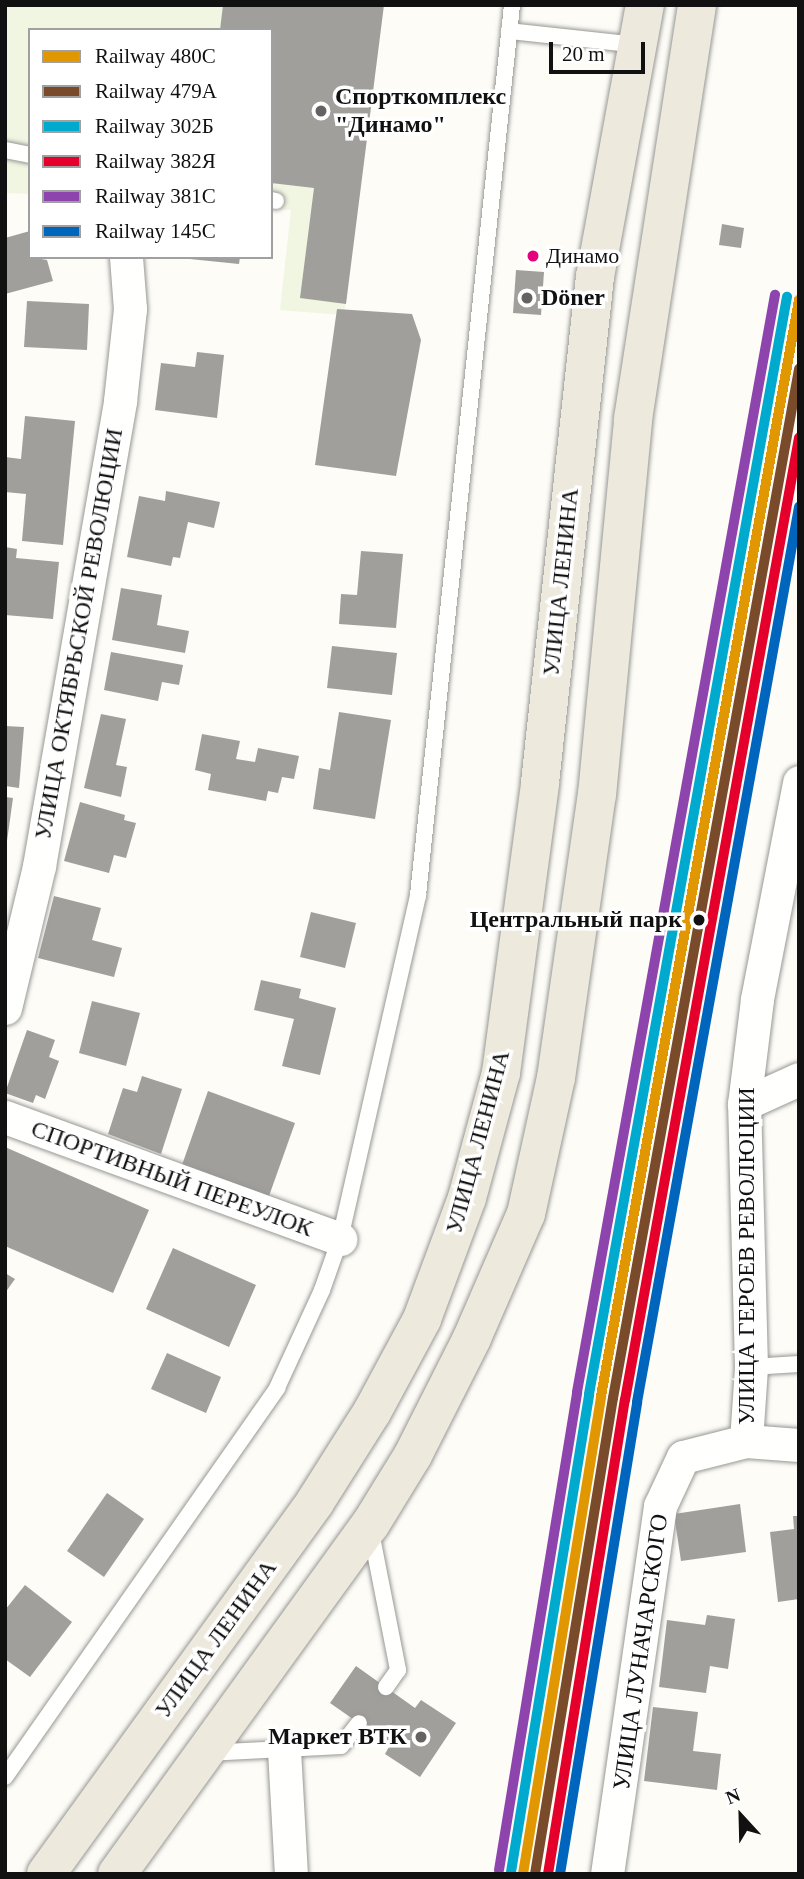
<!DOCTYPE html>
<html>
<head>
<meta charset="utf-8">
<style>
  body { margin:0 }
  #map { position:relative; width:804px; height:1879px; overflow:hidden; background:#fdfcf7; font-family:Georgia,serif }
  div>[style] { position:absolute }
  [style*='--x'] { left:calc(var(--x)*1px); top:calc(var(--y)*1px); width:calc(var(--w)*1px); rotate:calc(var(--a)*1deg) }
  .pitch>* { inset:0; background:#f0f6e1 }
  .building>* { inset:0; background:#a19f9c }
  .roads { filter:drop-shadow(0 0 2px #979795) drop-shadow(0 0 2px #979795) }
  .service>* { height:16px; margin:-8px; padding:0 8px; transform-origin:8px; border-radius:8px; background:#fffffe }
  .minor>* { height:33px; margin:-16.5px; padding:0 16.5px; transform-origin:16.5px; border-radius:16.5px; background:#fffffe }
  .primary>* { height:38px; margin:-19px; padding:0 19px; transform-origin:19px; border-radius:19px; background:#ede9dc }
  .rail-1>* { height:10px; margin:-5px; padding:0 5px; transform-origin:5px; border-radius:5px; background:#e09702 }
  .rail-2>* { height:10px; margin:-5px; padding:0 5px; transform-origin:5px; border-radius:5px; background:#7a4b2a }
  .rail-3>* { height:10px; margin:-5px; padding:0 5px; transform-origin:5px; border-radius:5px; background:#00a9ce }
  .rail-4>* { height:10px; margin:-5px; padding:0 5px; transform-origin:5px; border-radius:5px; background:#e4002b }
  .rail-5>* { height:10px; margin:-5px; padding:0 5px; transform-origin:5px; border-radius:5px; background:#8e44ad }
  .rail-6>* { height:10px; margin:-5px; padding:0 5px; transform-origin:5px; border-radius:5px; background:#0065bd }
  .dots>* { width:19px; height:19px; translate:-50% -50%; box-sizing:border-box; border:4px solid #fff; border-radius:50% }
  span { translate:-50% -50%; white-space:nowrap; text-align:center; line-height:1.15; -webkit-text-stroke:7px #fff; paint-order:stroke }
  .bus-label { font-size:22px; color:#111 }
  .left { translate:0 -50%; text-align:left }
  .poi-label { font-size:24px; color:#111; font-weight:700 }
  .right { translate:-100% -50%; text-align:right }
  .street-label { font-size:24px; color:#111 }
  .stop-label { font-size:24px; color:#111; font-weight:700 }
  .frame { position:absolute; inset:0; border:7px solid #111; pointer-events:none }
  .legend { position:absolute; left:28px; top:28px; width:245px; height:231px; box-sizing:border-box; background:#fff; border:2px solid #a0a0a0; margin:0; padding:9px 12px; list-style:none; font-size:21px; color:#111 }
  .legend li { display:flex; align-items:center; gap:14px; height:35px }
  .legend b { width:35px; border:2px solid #a0a0a0 }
  .north { position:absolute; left:706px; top:1781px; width:70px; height:70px; -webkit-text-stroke:5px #fff; paint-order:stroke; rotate:338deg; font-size:19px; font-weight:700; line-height:28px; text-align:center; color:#111 }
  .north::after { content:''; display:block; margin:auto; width:24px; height:32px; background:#111; clip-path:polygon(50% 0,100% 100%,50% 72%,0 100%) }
  .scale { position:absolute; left:549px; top:42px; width:96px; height:32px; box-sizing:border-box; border:4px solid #111; border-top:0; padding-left:9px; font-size:21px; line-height:24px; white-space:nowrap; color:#111; -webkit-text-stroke:5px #fff; paint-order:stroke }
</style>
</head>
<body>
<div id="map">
  <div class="pitch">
    <i style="clip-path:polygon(5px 5px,384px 5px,344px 315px,280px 310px,291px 210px,271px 209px,271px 30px,30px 30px,30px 194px,5px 193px)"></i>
  </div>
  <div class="building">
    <i style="clip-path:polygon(223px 5px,384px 5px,346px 304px,300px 298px,314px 188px,271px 183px,271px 30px,220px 30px)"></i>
    <i style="clip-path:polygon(722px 224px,744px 228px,741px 248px,719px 245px)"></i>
    <i style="clip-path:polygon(30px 231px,30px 257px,47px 260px,53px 281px,5px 294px,5px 238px)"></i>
    <i style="clip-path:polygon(170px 257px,240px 257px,239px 264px)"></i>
    <i style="clip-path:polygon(516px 270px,544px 272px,541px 315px,513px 313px)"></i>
    <i style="clip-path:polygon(27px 301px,89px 304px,87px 350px,24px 347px)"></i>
    <i style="clip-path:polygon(337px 309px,412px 314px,421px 340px,396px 476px,315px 465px)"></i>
    <i style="clip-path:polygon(197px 352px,224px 355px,217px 418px,155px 410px,161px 363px,195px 367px)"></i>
    <i style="clip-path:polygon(25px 416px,75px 421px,63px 545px,22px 541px,26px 494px,5px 492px,5px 457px,21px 459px)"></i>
    <i style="clip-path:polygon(166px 491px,220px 502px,214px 528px,188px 522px,180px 558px,173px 557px,171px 566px,127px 557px,139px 496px,165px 501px)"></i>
    <i style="clip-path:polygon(5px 547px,17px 549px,16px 558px,59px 562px,53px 619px,5px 615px)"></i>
    <i style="clip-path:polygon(361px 551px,403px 554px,396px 628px,339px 624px,341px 594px,357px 595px)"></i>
    <i style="clip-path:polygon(121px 588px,162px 595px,157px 625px,189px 631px,185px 653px,112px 640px)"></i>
    <i style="clip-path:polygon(332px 646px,397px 653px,392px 695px,327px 688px)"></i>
    <i style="clip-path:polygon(111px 652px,183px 665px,179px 685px,162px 682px,158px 701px,104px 690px)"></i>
    <i style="clip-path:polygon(339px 712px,391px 720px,375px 819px,313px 809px,319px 768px,330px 770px)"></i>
    <i style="clip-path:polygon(101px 714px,126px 719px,116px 765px,127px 767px,121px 797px,84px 788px)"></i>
    <i style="clip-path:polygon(5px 726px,24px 727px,19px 788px,5px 786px)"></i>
    <i style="clip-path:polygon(202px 734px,240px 741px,236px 759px,255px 762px,258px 748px,299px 756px,294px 779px,282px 777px,278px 793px,268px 791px,266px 801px,208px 790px,211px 774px,195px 770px)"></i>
    <i style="clip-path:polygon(5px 797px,13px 798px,7px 841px,5px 841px)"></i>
    <i style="clip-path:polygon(80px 802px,125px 815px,124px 820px,136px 823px,126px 858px,114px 855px,109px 873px,64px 861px)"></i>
    <i style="clip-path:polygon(54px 896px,101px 908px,92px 940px,122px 948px,114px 977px,38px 958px)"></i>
    <i style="clip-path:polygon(311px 912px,356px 923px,345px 968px,300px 957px)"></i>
    <i style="clip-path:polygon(261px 980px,301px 989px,299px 998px,336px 1008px,320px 1075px,282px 1066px,294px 1019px,254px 1010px)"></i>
    <i style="clip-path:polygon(92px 1001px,140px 1013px,126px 1066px,79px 1053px)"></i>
    <i style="clip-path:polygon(27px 1030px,55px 1040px,49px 1057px,59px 1061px,45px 1099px,36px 1095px,33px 1103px,5px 1093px)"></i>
    <i style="clip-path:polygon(142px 1076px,182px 1089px,161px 1154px,108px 1134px,123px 1088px,137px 1092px)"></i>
    <i style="clip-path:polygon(208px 1091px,295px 1123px,269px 1196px,182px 1165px)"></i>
    <i style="clip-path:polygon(5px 1147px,149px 1210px,113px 1293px,5px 1246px)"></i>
    <i style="clip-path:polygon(173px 1248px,256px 1285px,229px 1347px,146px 1309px)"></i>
    <i style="clip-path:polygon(5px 1273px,15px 1279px,5px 1293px)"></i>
    <i style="clip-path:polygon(167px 1353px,221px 1377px,206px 1413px,151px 1389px)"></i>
    <i style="clip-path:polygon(107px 1493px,144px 1519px,104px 1577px,67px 1551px)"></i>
    <i style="clip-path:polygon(740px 1504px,746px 1552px,681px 1561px,674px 1514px)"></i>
    <i style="clip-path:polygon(793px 1516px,799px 1516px,799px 1599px,778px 1602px,770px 1532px,794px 1529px)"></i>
    <i style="clip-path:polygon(25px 1585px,72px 1622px,30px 1677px,5px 1659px,5px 1610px)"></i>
    <i style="clip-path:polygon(707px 1615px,735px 1619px,728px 1669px,710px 1666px,706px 1693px,659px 1687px,667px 1620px,705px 1625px)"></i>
    <i style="clip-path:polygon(356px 1666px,415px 1708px,421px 1700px,456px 1723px,420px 1777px,385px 1754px,390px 1745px,330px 1703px)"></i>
    <i style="clip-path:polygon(653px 1707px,698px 1712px,693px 1751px,721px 1754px,717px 1790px,644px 1781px)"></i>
  </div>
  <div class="roads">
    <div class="service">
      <i style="--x:509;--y:31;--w:130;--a:6.2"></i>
      <i style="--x:5;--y:150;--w:25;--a:11"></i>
      <i style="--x:271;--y:200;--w:5;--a:11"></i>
      <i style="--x:751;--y:1367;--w:48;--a:-3.6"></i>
      <i style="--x:371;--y:1532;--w:141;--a:78.9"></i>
      <i style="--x:398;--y:1670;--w:21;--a:125"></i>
      <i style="--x:207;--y:1753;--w:134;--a:-3"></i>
      <i style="--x:341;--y:1746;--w:29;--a:-52"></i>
      <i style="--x:5;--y:1777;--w:475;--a:-55"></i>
      <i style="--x:277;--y:1388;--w:108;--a:-65.3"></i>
      <i style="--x:322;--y:1290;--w:54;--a:-70.6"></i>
      <i style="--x:340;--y:1239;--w:353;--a:-77.2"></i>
      <i style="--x:418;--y:895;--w:895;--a:-83.97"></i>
    </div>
    <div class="minor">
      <i style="--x:5;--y:1008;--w:146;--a:-76.5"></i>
      <i style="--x:39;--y:866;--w:472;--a:-80.1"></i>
      <i style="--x:120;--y:401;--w:93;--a:-83.8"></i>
      <i style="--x:130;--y:309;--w:52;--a:-94.4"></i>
      <i style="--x:744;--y:1104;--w:60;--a:-24.4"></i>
      <i style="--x:5;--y:1117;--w:357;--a:20"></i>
      <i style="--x:746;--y:1441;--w:74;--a:-86.1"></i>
      <i style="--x:751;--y:1367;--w:263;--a:-91.5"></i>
      <i style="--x:744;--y:1104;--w:106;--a:-82.9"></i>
      <i style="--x:757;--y:999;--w:221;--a:-79"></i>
      <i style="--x:284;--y:1750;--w:124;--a:86.8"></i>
      <i style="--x:607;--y:1874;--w:372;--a:-81.8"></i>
      <i style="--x:660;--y:1506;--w:54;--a:-64.9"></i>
      <i style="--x:683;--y:1457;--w:65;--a:-14.3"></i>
      <i style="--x:746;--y:1441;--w:53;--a:4.3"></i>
    </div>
    <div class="primary">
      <i style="--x:46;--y:1874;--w:459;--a:-54.1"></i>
      <i style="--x:315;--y:1502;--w:107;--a:-57.7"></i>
      <i style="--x:372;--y:1412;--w:106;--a:-61.7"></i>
      <i style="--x:422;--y:1319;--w:129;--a:-69.6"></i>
      <i style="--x:467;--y:1198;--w:130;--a:-74.8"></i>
      <i style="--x:501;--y:1073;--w:293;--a:-82.3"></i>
      <i style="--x:540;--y:783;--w:509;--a:-83.8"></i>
      <i style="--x:595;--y:277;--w:277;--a:-79.6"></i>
      <i style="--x:117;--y:1874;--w:431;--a:-54.1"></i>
      <i style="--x:370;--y:1525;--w:82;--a:-58.4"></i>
      <i style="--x:413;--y:1455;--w:131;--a:-63.2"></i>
      <i style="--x:472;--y:1338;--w:135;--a:-66.5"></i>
      <i style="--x:526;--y:1214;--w:139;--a:-77.6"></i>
      <i style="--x:556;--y:1078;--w:286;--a:-81.8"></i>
      <i style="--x:597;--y:795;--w:378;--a:-84.5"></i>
      <i style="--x:633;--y:419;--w:419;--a:-81.2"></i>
    </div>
  </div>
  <div class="rail-1">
    <i style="--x:523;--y:1874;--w:484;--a:-80.7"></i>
    <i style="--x:601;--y:1396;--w:1114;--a:-79.76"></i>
  </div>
  <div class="rail-2">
    <i style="--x:535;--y:1874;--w:482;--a:-80.7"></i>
    <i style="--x:613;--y:1398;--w:1046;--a:-79.75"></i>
  </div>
  <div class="rail-3">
    <i style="--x:511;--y:1872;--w:484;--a:-80.7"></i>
    <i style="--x:589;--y:1394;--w:1115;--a:-79.77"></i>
  </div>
  <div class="rail-4">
    <i style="--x:548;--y:1874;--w:480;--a:-80.8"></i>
    <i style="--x:625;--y:1400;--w:978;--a:-79.75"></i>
  </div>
  <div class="rail-5">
    <i style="--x:499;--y:1870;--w:484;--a:-80.7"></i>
    <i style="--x:577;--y:1392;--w:1115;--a:-79.77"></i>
  </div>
  <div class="rail-6">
    <i style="--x:560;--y:1874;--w:478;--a:-80.7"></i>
    <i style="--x:637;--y:1402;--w:910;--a:-79.74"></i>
  </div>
  <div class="dots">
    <i style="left:321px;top:111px;background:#646362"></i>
    <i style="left:533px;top:256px;background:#e5007d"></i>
    <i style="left:527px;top:298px;background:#646362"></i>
    <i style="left:699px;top:920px;background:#111"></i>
    <i style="left:421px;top:1737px;background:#646362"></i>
  </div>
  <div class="bus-label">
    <span class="left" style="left:546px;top:256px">Динамо</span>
  </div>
  <div class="poi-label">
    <span class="left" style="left:335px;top:111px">Спорткомплекс<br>"Динамо"</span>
    <span class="left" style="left:541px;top:298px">Döner</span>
    <span class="right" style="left:407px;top:1737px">Маркет ВТК</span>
  </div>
  <div class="street-label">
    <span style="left:561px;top:582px;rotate:-84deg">УЛИЦА ЛЕНИНА</span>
    <span style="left:79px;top:634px;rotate:-80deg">УЛИЦА ОКТЯБРЬСКОЙ РЕВОЛЮЦИИ</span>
    <span style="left:478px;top:1142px;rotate:-75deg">УЛИЦА ЛЕНИНА</span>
    <span style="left:172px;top:1179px;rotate:20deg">СПОРТИВНЫЙ ПЕРЕУЛОК</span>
    <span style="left:747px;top:1256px;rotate:-90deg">УЛИЦА ГЕРОЕВ РЕВОЛЮЦИИ</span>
    <span style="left:216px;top:1639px;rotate:-54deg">УЛИЦА ЛЕНИНА</span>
    <span style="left:641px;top:1652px;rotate:-82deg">УЛИЦА ЛУНАЧАРСКОГО</span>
  </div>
  <div class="stop-label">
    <span class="right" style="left:682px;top:920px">Центральный парк</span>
  </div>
  <div class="frame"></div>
  <ul class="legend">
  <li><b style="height:9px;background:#e09702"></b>Railway 480С</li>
  <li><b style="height:9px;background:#7a4b2a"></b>Railway 479А</li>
  <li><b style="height:9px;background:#00a9ce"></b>Railway 302Б</li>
  <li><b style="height:9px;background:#e4002b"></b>Railway 382Я</li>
  <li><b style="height:9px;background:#8e44ad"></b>Railway 381С</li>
  <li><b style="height:9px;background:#0065bd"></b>Railway 145С</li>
  </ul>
  <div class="north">N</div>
  <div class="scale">20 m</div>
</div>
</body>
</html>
